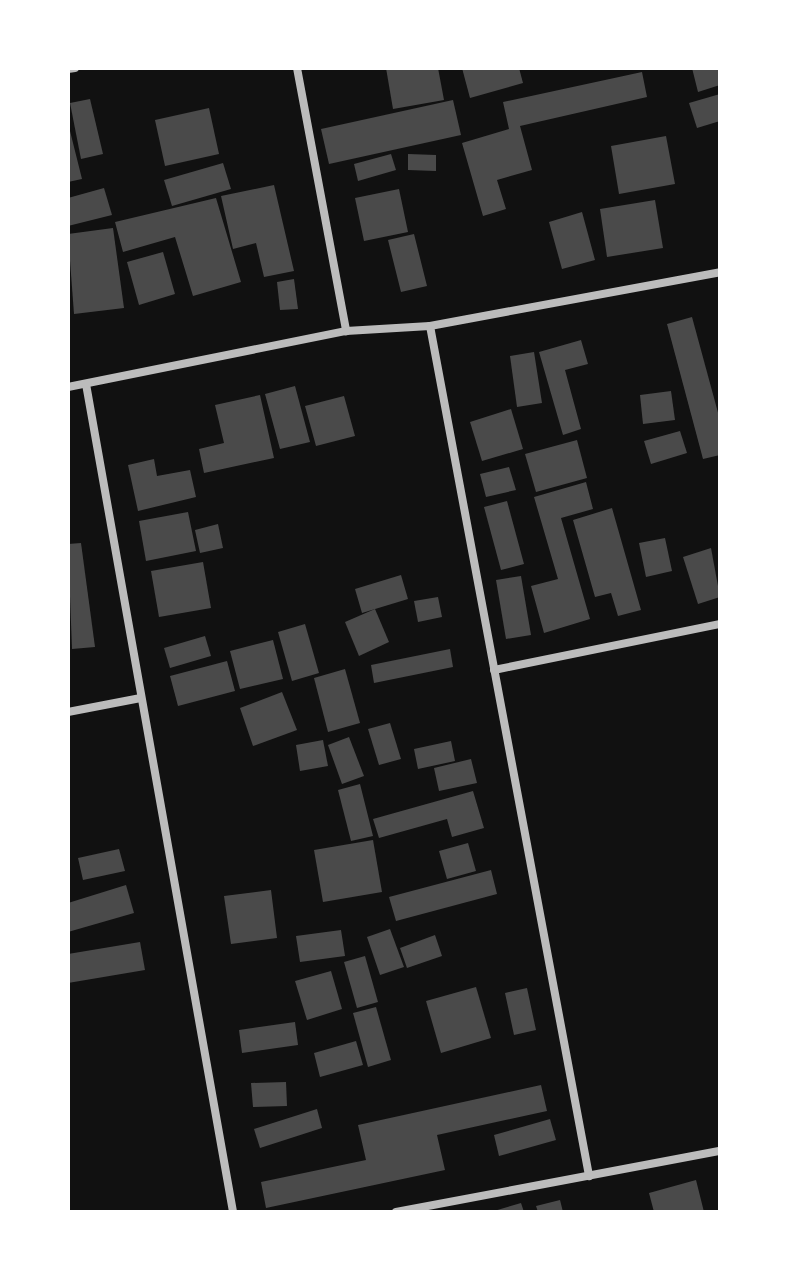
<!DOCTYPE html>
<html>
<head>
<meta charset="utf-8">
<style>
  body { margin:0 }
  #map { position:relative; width:788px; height:1280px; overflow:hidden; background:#111; font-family:Figtree,sans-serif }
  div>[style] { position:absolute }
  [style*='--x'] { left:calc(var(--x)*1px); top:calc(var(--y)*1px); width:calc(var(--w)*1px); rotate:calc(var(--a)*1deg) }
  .building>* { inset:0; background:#4a4a4a }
  .minor>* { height:8px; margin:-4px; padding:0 4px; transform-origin:4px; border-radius:4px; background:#bcbcbc }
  span { translate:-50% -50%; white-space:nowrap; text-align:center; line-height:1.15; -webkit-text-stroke:8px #fff; paint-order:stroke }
  .frame { position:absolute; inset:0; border:70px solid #fff; pointer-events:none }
</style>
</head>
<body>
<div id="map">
  <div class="building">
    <i style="clip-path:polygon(386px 68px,438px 68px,444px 100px,393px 109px)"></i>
    <i style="clip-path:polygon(462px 68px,519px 68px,523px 83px,470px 98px)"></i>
    <i style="clip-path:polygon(692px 68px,720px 68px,720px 85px,698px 92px)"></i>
    <i style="clip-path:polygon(642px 72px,647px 97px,520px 126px,532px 170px,497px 180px,506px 209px,483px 216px,462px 143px,509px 129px,503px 102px)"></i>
    <i style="clip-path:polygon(720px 94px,720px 121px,697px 128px,689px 103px)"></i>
    <i style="clip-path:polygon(90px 99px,103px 154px,81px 159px,70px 103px)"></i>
    <i style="clip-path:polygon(453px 100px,461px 135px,329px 164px,321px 129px)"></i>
    <i style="clip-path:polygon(209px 108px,219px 154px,165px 166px,155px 120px)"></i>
    <i style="clip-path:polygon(68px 123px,82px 179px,68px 182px)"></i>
    <i style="clip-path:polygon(666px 136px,675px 184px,619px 194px,611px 146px)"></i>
    <i style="clip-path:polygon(391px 154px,396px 170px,358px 181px,354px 164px)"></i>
    <i style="clip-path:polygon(408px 154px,436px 155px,436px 171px,408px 170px)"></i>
    <i style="clip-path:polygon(223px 163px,231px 189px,172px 206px,164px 180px)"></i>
    <i style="clip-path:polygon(274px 185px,294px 271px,264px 277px,256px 243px,233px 249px,221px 196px)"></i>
    <i style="clip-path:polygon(104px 188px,112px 215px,68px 226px,68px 198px)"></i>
    <i style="clip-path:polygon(399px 189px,408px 232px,364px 241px,355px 198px)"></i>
    <i style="clip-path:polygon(216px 198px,241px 282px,193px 296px,175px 237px,123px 252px,115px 222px)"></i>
    <i style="clip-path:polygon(655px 200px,663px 248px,607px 257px,600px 209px)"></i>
    <i style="clip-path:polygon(582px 212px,595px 260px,562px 269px,549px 222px)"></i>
    <i style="clip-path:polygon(113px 228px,124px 308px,74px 314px,68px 234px)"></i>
    <i style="clip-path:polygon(414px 234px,427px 286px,401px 292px,388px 240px)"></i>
    <i style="clip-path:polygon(163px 252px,175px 294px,139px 305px,127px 262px)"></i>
    <i style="clip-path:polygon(294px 279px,298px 309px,280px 310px,277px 282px)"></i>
    <i style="clip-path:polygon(692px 317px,720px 420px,720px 455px,703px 459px,667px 324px)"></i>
    <i style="clip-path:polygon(581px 340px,588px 364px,565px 370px,581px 429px,563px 435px,539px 352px)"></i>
    <i style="clip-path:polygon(534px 352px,542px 403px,517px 407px,510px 356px)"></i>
    <i style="clip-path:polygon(295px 386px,310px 442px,280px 449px,265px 394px)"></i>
    <i style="clip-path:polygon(671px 391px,675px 420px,643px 424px,640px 395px)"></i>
    <i style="clip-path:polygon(260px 395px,274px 458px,204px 473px,199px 449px,224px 443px,215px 405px)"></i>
    <i style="clip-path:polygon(344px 396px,355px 436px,316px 446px,305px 406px)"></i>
    <i style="clip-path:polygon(511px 409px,523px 449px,482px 461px,470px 422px)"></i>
    <i style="clip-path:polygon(680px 431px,687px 453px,651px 464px,644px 441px)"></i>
    <i style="clip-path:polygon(577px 440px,587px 478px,536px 492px,525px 454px)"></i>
    <i style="clip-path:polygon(154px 459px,157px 476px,190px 470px,196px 497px,138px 511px,128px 465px)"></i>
    <i style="clip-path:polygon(509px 467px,516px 490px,486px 497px,480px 474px)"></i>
    <i style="clip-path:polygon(586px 482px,593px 509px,561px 518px,590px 619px,544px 633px,531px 586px,558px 579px,534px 497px)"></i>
    <i style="clip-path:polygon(507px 501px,524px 564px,501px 570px,484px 507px)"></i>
    <i style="clip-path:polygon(612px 508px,641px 610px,618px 616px,611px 593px,595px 597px,573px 520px)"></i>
    <i style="clip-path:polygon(188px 512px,196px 551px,146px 561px,139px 521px)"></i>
    <i style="clip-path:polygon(218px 524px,223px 548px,200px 553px,195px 530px)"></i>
    <i style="clip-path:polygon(665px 538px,672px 571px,646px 577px,639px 543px)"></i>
    <i style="clip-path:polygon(81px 543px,95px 647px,72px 649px,68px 544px)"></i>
    <i style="clip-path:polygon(711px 548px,720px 597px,698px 604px,683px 557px)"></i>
    <i style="clip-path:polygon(203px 562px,211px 608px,159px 617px,151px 571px)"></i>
    <i style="clip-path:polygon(401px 575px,408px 599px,362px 613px,355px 589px)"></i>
    <i style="clip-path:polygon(521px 576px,531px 635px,506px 639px,496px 580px)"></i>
    <i style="clip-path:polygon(438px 597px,442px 617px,418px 622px,414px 601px)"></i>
    <i style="clip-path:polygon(375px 609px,389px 642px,359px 656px,345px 622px)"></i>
    <i style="clip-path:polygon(305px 624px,319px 673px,292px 681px,278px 632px)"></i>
    <i style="clip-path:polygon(205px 636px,211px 656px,170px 668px,164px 648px)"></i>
    <i style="clip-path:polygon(273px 640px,283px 679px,240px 689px,230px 651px)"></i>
    <i style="clip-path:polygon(450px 649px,453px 667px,374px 683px,371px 665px)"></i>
    <i style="clip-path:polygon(227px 661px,235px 691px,178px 706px,170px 676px)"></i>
    <i style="clip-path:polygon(345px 669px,360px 723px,328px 732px,314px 678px)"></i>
    <i style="clip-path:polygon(282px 692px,297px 730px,253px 746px,240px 708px)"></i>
    <i style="clip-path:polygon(390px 723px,401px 759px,379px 765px,368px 729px)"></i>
    <i style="clip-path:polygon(349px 737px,364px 776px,342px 784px,328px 745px)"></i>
    <i style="clip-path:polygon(323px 740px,328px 766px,300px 771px,296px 745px)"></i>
    <i style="clip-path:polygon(451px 741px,455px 761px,418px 769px,414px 749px)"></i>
    <i style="clip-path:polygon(471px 759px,477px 783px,439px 791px,434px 768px)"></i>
    <i style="clip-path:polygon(360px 784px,373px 836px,351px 841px,338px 790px)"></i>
    <i style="clip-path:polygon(473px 791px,484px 828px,452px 837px,447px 819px,379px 838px,373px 819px)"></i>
    <i style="clip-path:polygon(373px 840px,382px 892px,323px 902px,314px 850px)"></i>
    <i style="clip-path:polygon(468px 843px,476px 871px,447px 879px,439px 851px)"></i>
    <i style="clip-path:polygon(119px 849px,125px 871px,83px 880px,78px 858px)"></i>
    <i style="clip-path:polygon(491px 870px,497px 894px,396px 921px,389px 897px)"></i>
    <i style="clip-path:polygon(126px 885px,134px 913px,68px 932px,68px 903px)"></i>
    <i style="clip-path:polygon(271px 890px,277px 938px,231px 944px,224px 896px)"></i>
    <i style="clip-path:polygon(390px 929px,404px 967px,380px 975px,367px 937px)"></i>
    <i style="clip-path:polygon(341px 930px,345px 956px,300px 962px,296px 936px)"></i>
    <i style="clip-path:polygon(435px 935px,442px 956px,407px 968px,400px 948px)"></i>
    <i style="clip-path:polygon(140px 942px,145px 970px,68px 983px,68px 954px)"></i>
    <i style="clip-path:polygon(365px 956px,378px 1002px,357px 1008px,344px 962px)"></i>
    <i style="clip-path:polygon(331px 971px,342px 1009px,307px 1020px,295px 981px)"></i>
    <i style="clip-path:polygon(476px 987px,491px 1038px,441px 1053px,426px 1001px)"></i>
    <i style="clip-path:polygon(527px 988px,536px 1030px,514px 1035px,505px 993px)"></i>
    <i style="clip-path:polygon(376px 1007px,391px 1060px,368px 1067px,353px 1013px)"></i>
    <i style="clip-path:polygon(295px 1022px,298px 1045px,242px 1053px,239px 1030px)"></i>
    <i style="clip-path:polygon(356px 1041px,363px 1065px,320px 1077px,314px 1053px)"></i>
    <i style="clip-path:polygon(286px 1082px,287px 1106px,253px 1107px,251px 1083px)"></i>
    <i style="clip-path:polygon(541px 1085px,547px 1111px,437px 1135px,445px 1170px,266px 1208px,261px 1182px,366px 1160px,358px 1125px)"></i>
    <i style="clip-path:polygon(317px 1109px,322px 1128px,260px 1148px,254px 1129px)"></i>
    <i style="clip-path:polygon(550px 1119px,556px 1140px,499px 1156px,494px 1135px)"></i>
    <i style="clip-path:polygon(696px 1180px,704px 1212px,654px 1212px,649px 1193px)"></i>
    <i style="clip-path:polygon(560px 1200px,563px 1212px,538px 1212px,536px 1206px)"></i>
    <i style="clip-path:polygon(521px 1203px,524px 1212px,494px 1212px,494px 1211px)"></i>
  </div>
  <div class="minor">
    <i style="--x:297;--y:68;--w:268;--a:79.4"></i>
    <i style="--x:68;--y:69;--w:7;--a:-8"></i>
    <i style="--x:430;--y:326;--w:865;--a:79.4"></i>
    <i style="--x:86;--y:384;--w:841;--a:79.93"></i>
    <i style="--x:68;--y:387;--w:284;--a:-11.4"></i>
    <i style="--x:346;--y:331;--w:84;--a:-3.4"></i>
    <i style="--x:430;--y:326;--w:295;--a:-10.5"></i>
    <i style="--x:494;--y:670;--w:231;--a:-11.5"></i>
    <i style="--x:68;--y:712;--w:74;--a:-10.9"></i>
    <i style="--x:396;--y:1212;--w:330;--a:-10.7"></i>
  </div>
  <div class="frame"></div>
</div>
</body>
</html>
